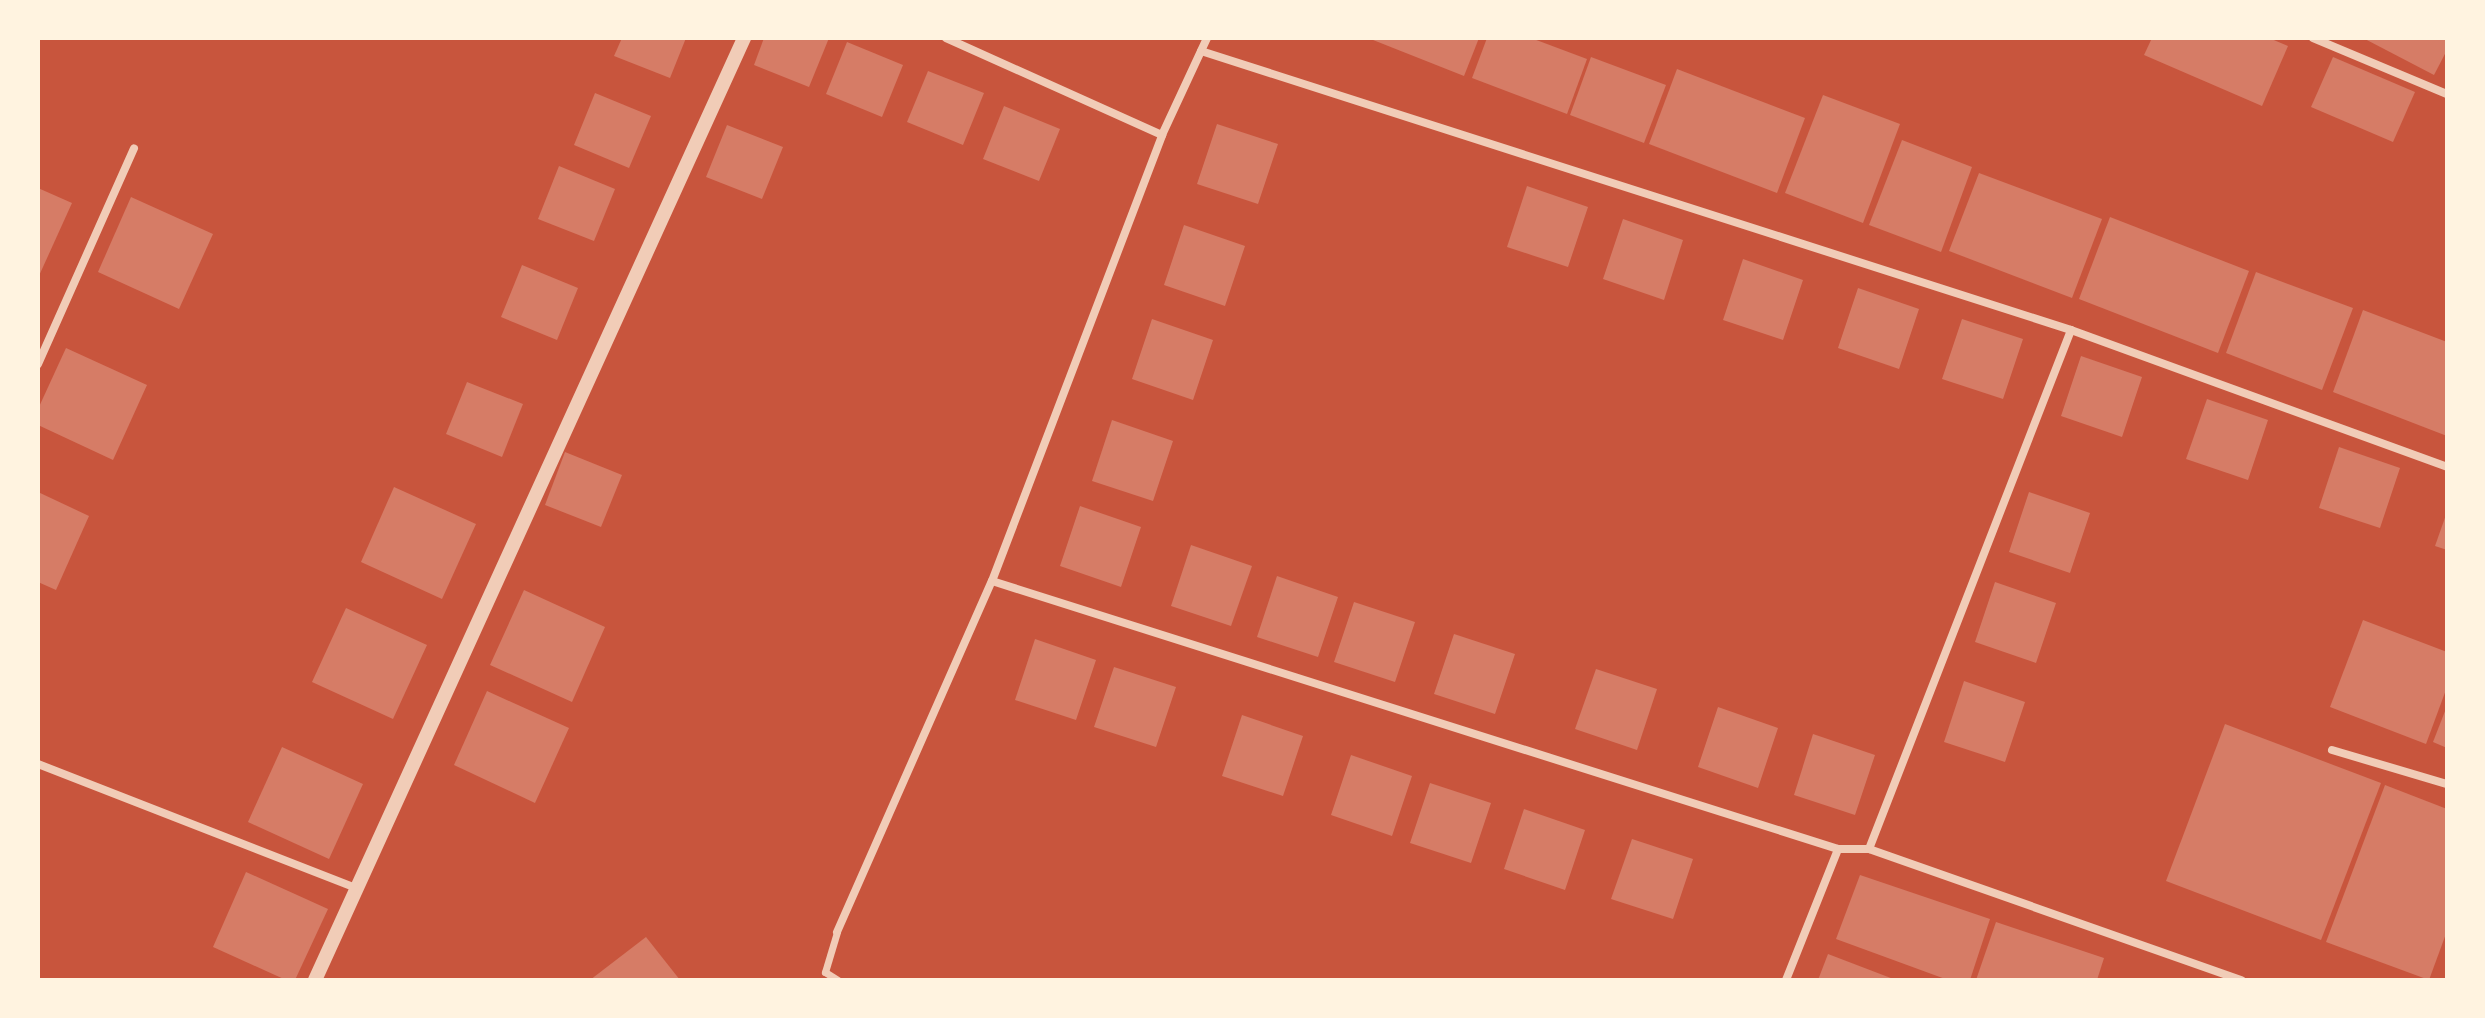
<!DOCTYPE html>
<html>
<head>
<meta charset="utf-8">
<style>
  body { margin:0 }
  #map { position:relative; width:2485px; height:1018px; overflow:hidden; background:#c8553d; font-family:Arial,sans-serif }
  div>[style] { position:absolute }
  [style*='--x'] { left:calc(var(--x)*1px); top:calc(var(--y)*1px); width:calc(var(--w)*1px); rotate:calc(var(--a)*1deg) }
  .building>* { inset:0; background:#d67c66 }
  .pedestrian>* { height:7px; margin:-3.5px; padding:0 3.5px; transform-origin:3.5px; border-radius:3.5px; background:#f1ccb7 }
  .minor>* { height:8px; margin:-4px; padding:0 4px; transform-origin:4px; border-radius:4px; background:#f1ccb7 }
  .tertiary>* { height:14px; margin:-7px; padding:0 7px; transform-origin:7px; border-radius:7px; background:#f1ccb7 }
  span { translate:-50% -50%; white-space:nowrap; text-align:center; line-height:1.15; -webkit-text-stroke:6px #fff3e0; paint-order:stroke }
  .frame { position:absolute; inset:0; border:40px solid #fff3e0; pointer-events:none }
</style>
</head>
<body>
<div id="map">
  <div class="building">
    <i style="clip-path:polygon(622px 38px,686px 38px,670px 78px,614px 56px)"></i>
    <i style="clip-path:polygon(764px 38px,829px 38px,809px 87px,754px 65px)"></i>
    <i style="clip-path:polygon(1368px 38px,1479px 38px,1464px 76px)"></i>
    <i style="clip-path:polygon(1487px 38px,1531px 38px,1587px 59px,1567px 114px,1472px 78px)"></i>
    <i style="clip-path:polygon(2152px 38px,2269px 38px,2288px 46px,2262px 106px,2144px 55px)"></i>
    <i style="clip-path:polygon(2363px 38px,2447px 38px,2447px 50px,2434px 75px)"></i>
    <i style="clip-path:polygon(847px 42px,903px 65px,882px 117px,826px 94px)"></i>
    <i style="clip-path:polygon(1591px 57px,1666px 85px,1644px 143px,1570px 115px)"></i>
    <i style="clip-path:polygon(2333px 57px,2415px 92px,2393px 142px,2311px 107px)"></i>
    <i style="clip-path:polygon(1677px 69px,1805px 118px,1777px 193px,1649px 144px)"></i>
    <i style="clip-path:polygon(928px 71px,984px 93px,963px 145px,907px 122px)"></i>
    <i style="clip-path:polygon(595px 93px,651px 116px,629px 168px,574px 145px)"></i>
    <i style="clip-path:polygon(1823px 95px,1900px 124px,1863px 223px,1785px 193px)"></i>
    <i style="clip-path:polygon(1004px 106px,1060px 129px,1039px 181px,983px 159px)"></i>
    <i style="clip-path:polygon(1217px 124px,1278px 144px,1258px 204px,1197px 184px)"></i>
    <i style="clip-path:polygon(727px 125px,783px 147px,762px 199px,706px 177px)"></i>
    <i style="clip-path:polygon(1902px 140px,1972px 167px,1941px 252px,1869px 225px)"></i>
    <i style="clip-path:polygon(559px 166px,615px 189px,594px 241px,538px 219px)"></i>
    <i style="clip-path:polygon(1979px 173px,2102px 219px,2072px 298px,1949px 251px)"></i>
    <i style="clip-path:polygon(1527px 186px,1588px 207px,1568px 267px,1507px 247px)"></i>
    <i style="clip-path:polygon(38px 188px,72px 203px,38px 278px)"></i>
    <i style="clip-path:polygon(131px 197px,213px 234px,179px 309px,98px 272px)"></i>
    <i style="clip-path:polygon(2110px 217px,2249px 271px,2218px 353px,2079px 299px)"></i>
    <i style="clip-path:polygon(1623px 219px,1683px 240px,1664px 300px,1603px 279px)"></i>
    <i style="clip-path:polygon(1184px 225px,1245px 246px,1225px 306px,1164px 285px)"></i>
    <i style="clip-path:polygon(1743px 259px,1803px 280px,1783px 340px,1723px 320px)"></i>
    <i style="clip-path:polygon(522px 265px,578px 288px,557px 340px,501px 317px)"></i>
    <i style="clip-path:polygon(2256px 272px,2353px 308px,2322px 390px,2226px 353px)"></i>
    <i style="clip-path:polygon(1858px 288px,1919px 309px,1899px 369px,1838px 348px)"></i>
    <i style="clip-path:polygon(2363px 310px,2447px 342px,2447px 436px,2333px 392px)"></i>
    <i style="clip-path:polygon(1152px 319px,1213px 340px,1193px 400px,1132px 379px)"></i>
    <i style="clip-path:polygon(1962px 319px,2023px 339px,2003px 399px,1942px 379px)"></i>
    <i style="clip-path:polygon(66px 348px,147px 385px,113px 460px,38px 425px,38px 409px)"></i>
    <i style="clip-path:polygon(2081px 356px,2142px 377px,2122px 437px,2061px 416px)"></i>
    <i style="clip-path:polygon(467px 382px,523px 404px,502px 457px,446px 434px)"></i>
    <i style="clip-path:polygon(2207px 399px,2268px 420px,2248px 480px,2186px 459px)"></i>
    <i style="clip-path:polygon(1112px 420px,1173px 441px,1153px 501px,1092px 481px)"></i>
    <i style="clip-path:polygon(2339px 447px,2400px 468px,2380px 528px,2319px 508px)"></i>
    <i style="clip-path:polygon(565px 452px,622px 475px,601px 527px,545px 505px)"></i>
    <i style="clip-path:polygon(394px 487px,476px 524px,442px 599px,361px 562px)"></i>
    <i style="clip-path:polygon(38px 492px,89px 516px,56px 590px,38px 582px)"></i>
    <i style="clip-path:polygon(2029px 492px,2090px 513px,2070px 573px,2009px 552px)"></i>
    <i style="clip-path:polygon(1080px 506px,1141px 527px,1121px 587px,1060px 566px)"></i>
    <i style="clip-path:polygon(2447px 512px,2447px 550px,2435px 546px)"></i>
    <i style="clip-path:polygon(1191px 545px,1252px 566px,1231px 626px,1171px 606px)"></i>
    <i style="clip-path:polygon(1277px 576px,1338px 597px,1318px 657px,1257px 637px)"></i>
    <i style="clip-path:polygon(1995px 582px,2056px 603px,2036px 663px,1975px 642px)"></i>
    <i style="clip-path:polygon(524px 590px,605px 627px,572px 702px,490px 665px)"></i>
    <i style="clip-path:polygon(1354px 602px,1415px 622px,1395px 682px,1334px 662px)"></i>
    <i style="clip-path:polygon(346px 608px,427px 645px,393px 719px,312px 682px)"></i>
    <i style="clip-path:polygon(2363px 620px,2447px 652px,2447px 687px,2426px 744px,2330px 707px)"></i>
    <i style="clip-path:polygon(1454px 634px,1515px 654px,1495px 714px,1434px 694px)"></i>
    <i style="clip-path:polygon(1035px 639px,1096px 660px,1076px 720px,1015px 700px)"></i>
    <i style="clip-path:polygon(1114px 667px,1176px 687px,1156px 747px,1094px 727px)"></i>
    <i style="clip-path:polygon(1596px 669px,1657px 689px,1637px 750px,1575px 729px)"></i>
    <i style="clip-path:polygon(1964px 681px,2025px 702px,2005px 762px,1944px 742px)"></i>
    <i style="clip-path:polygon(487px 691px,569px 728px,535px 803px,454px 765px)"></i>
    <i style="clip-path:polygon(2447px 706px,2447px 748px,2433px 742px)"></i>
    <i style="clip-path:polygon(1718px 707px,1778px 728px,1758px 788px,1698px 767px)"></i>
    <i style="clip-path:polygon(1242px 715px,1303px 736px,1283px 796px,1222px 776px)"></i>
    <i style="clip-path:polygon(2225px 724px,2381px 783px,2321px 940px,2166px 881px)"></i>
    <i style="clip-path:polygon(1813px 734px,1875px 755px,1855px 815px,1794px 795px)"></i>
    <i style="clip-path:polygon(282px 747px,363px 784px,329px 859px,248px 822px)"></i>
    <i style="clip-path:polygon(1351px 755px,1412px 776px,1392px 836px,1331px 815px)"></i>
    <i style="clip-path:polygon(1430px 783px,1491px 803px,1471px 863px,1410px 843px)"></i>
    <i style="clip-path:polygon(2385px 785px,2447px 809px,2447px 931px,2429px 980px,2326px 942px)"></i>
    <i style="clip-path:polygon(1524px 809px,1585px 830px,1565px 890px,1504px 869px)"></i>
    <i style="clip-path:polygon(1632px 839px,1693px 859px,1673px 919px,1611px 899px)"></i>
    <i style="clip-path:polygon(246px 872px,328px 909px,295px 980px,286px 980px,213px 947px)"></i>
    <i style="clip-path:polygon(1860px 875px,1990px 919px,1970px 980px,1948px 980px,1836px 939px)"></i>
    <i style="clip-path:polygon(1996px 922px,2104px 958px,2097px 980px,1976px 980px)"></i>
    <i style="clip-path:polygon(646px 937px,680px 980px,590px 980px)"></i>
    <i style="clip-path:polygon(1828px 954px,1896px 980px,1818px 980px)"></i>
  </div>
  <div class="pedestrian">
    <i style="--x:837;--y:932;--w:42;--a:106.7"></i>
    <i style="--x:825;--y:972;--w:15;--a:32"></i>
  </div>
  <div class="minor">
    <i style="--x:946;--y:38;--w:237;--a:24.2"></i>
    <i style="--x:2313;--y:38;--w:145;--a:22.7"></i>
    <i style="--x:1201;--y:51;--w:914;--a:17.78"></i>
    <i style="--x:2071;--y:330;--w:400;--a:20"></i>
    <i style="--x:38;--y:364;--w:236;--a:-66"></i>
    <i style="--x:992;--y:581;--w:887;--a:17.58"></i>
    <i style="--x:1838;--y:849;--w:31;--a:0"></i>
    <i style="--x:1869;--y:849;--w:395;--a:19.4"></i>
    <i style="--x:2332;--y:750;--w:120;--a:16.5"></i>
    <i style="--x:38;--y:764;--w:341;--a:21.3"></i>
    <i style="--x:1869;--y:849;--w:557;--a:-68.73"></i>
    <i style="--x:837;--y:932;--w:384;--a:-66.2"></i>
    <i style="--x:992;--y:581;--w:477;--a:-69.1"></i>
    <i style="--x:1162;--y:135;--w:107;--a:-65.1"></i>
    <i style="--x:1786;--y:980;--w:141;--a:-68.3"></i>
  </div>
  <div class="tertiary">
    <i style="--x:315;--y:980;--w:1035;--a:-65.51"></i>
  </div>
  <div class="frame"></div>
</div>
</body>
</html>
